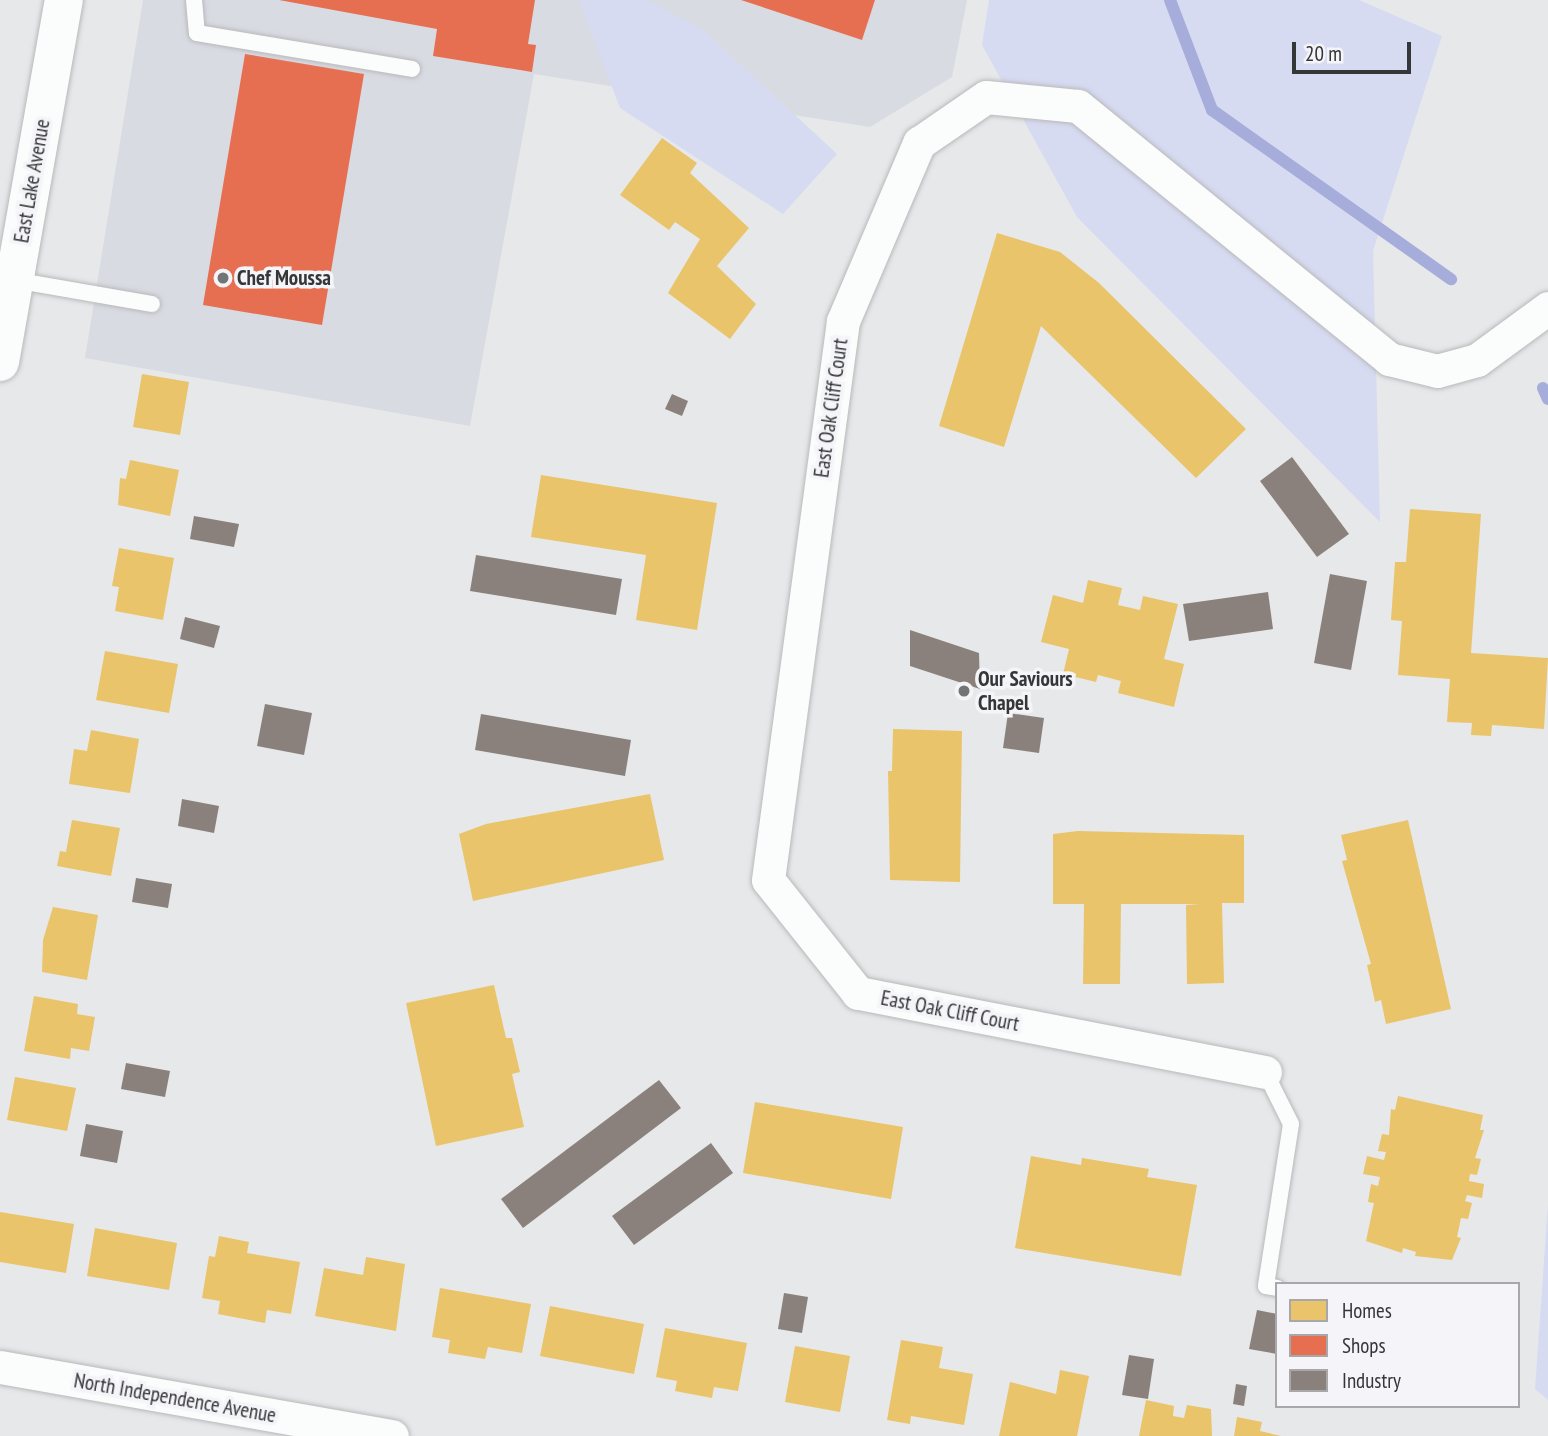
<!DOCTYPE html>
<html>
<head>
<meta charset="utf-8">
<style>
  body { margin:0 }
  #map { position:relative; width:1548px; height:1436px; overflow:hidden; background:#e7e8ea; font-family:"PT Sans Narrow",sans-serif }
  div>[style] { position:absolute }
  [style*='--x'] { left:calc(var(--x)*1px); top:calc(var(--y)*1px); width:calc(var(--w)*1px); rotate:calc(var(--a)*1deg) }
  .built>* { inset:0; background:#d9dbe2 }
  .green>* { inset:0; background:#d7dbf2 }
  .homes>* { inset:0; background:#e9c46a }
  .shops>* { inset:0; background:#e76f51 }
  .industry>* { inset:0; background:#8a817c }
  .stream>* { height:12px; margin:-6px; padding:0 6px; transform-origin:6px; border-radius:6px; background:#a7adda }
  .roads { filter:drop-shadow(0 0 2px #b9b9bb) drop-shadow(0 0 2px #b9b9bb) }
  .lane>* { height:16px; margin:-8px; padding:0 8px; transform-origin:8px; border-radius:8px; background:#fbfcfc }
  .street>* { height:33px; margin:-16.5px; padding:0 16.5px; transform-origin:16.5px; border-radius:16.5px; background:#fbfcfc }
  .secondary>* { height:38px; margin:-19px; padding:0 19px; transform-origin:19px; border-radius:19px; background:#fbfcfc }
  .dots>* { width:19px; height:19px; translate:-50% -50%; box-sizing:border-box; border:4px solid #f4f4f9; border-radius:50% }
  span { translate:-50% -50%; white-space:nowrap; text-align:center; line-height:1.15; -webkit-text-stroke:7px #f4f4f9; paint-order:stroke }
  .street-label { font-size:21px; color:#353637 }
  .poi-label { font-size:21px; color:#353637; font-weight:700 }
  .left { translate:0 -50%; text-align:left }
  .legend { position:absolute; left:1275px; top:1282px; width:245px; height:126px; box-sizing:border-box; background:#f4f4f9; border:2px solid #a8a8ab; margin:0; padding:9px 12px; list-style:none; font-size:21px; color:#353637 }
  .legend li { display:flex; align-items:center; gap:14px; height:35px }
  .legend b { width:35px; border:2px solid #a8a8ab }
  .scale { position:absolute; left:1292px; top:42px; width:119px; height:32px; box-sizing:border-box; border:4px solid #353637; border-top:0; padding-left:9px; font-size:21px; line-height:24px; white-space:nowrap; color:#353637; -webkit-text-stroke:5px #f4f4f9; paint-order:stroke }
</style>
</head>
<body>
<div id="map">
  <div class="built">
    <i style="clip-path:polygon(143px 0,967px 0,952px 77px,870px 127px,534px 74px,470px 426px,85px 358px)"></i>
  </div>
  <div class="green">
    <i style="clip-path:polygon(579px 0,647px 0,703px 30px,837px 154px,783px 214px,620px 108px)"></i>
    <i style="clip-path:polygon(989px 0,1359px 0,1442px 36px,1373px 251px,1380px 522px,1077px 217px,982px 45px)"></i>
    <i style="clip-path:polygon(1548px 1204px,1548px 1400px,1535px 1389px)"></i>
  </div>
  <div class="homes">
    <i style="clip-path:polygon(662px 138px,697px 163px,690px 173px,749px 228px,717px 266px,756px 304px,730px 339px,668px 293px,700px 239px,675px 222px,669px 230px,620px 195px)"></i>
    <i style="clip-path:polygon(997px 233px,1060px 252px,1099px 283px,1246px 429px,1196px 478px,1041px 326px,1004px 447px,939px 426px)"></i>
    <i style="clip-path:polygon(142px 374px,189px 382px,180px 435px,133px 427px)"></i>
    <i style="clip-path:polygon(130px 460px,179px 470px,170px 516px,118px 505px,120px 478px,126px 479px)"></i>
    <i style="clip-path:polygon(541px 475px,717px 503px,697px 630px,636px 620px,646px 555px,531px 537px)"></i>
    <i style="clip-path:polygon(1410px 509px,1481px 514px,1471px 653px,1548px 658px,1544px 729px,1492px 725px,1491px 736px,1471px 735px,1472px 723px,1447px 722px,1450px 679px,1398px 675px,1402px 621px,1391px 620px,1395px 562px,1406px 562px)"></i>
    <i style="clip-path:polygon(119px 548px,174px 558px,163px 620px,115px 611px,119px 587px,112px 586px)"></i>
    <i style="clip-path:polygon(1088px 580px,1122px 588px,1118px 605px,1140px 610px,1143px 596px,1178px 604px,1164px 659px,1184px 664px,1174px 707px,1118px 693px,1121px 681px,1098px 675px,1096px 682px,1063px 674px,1069px 649px,1041px 642px,1053px 595px,1083px 603px)"></i>
    <i style="clip-path:polygon(105px 651px,178px 664px,169px 713px,96px 700px)"></i>
    <i style="clip-path:polygon(893px 729px,962px 731px,960px 882px,890px 880px,888px 771px,892px 771px)"></i>
    <i style="clip-path:polygon(91px 730px,139px 739px,130px 793px,69px 784px,74px 749px,87px 751px)"></i>
    <i style="clip-path:polygon(650px 794px,664px 860px,473px 901px,459px 834px,486px 824px)"></i>
    <i style="clip-path:polygon(72px 820px,120px 828px,111px 876px,57px 866px,60px 851px,66px 852px)"></i>
    <i style="clip-path:polygon(1408px 820px,1451px 1009px,1386px 1024px,1381px 1000px,1375px 1002px,1367px 965px,1371px 964px,1342px 861px,1347px 860px,1341px 835px)"></i>
    <i style="clip-path:polygon(1078px 831px,1244px 835px,1244px 903px,1222px 903px,1224px 983px,1187px 984px,1186px 905px,1200px 904px,1121px 904px,1120px 984px,1083px 984px,1084px 904px,1053px 904px,1053px 834px)"></i>
    <i style="clip-path:polygon(53px 907px,98px 915px,87px 980px,42px 972px,43px 940px)"></i>
    <i style="clip-path:polygon(494px 985px,506px 1038px,512px 1038px,520px 1072px,512px 1074px,524px 1127px,436px 1146px,406px 1003px)"></i>
    <i style="clip-path:polygon(34px 996px,78px 1004px,77px 1014px,95px 1017px,89px 1051px,71px 1048px,70px 1059px,24px 1051px)"></i>
    <i style="clip-path:polygon(15px 1077px,76px 1088px,67px 1131px,7px 1120px)"></i>
    <i style="clip-path:polygon(1398px 1096px,1483px 1115px,1480px 1130px,1484px 1130px,1475px 1158px,1481px 1159px,1477px 1175px,1470px 1174px,1469px 1181px,1484px 1184px,1482px 1198px,1467px 1195px,1465px 1201px,1472px 1203px,1468px 1219px,1461px 1218px,1457px 1237px,1461px 1238px,1452px 1260px,1415px 1256px,1416px 1252px,1403px 1248px,1402px 1253px,1366px 1241px,1374px 1203px,1368px 1202px,1371px 1184px,1378px 1186px,1380px 1177px,1363px 1174px,1367px 1156px,1384px 1160px,1386px 1152px,1378px 1151px,1382px 1134px,1389px 1135px,1391px 1109px,1395px 1110px)"></i>
    <i style="clip-path:polygon(755px 1102px,903px 1127px,891px 1199px,743px 1173px)"></i>
    <i style="clip-path:polygon(1031px 1156px,1081px 1165px,1082px 1158px,1149px 1169px,1147px 1177px,1197px 1185px,1181px 1276px,1015px 1248px)"></i>
    <i style="clip-path:polygon(0 1212px,74px 1224px,66px 1273px,0 1262px)"></i>
    <i style="clip-path:polygon(95px 1228px,177px 1243px,169px 1290px,87px 1276px)"></i>
    <i style="clip-path:polygon(219px 1236px,249px 1242px,247px 1253px,300px 1262px,291px 1314px,267px 1310px,265px 1323px,218px 1314px,220px 1301px,202px 1298px,209px 1256px,215px 1257px)"></i>
    <i style="clip-path:polygon(366px 1257px,405px 1264px,396px 1331px,315px 1316px,324px 1268px,363px 1275px)"></i>
    <i style="clip-path:polygon(440px 1288px,531px 1304px,522px 1353px,488px 1347px,485px 1359px,448px 1353px,450px 1340px,432px 1337px)"></i>
    <i style="clip-path:polygon(550px 1306px,644px 1324px,634px 1374px,540px 1356px)"></i>
    <i style="clip-path:polygon(665px 1328px,747px 1343px,738px 1391px,714px 1387px,712px 1398px,675px 1391px,677px 1381px,656px 1377px)"></i>
    <i style="clip-path:polygon(901px 1340px,943px 1347px,939px 1368px,973px 1374px,964px 1425px,911px 1416px,910px 1424px,887px 1420px)"></i>
    <i style="clip-path:polygon(795px 1346px,850px 1356px,840px 1412px,785px 1402px)"></i>
    <i style="clip-path:polygon(1060px 1370px,1089px 1376px,1077px 1436px,999px 1436px,1010px 1382px,1056px 1394px)"></i>
    <i style="clip-path:polygon(1146px 1400px,1174px 1406px,1173px 1416px,1184px 1418px,1187px 1405px,1211px 1409px,1212px 1436px,1139px 1436px)"></i>
    <i style="clip-path:polygon(1237px 1417px,1262px 1422px,1260px 1431px,1281px 1436px,1234px 1436px)"></i>
  </div>
  <div class="shops">
    <i style="clip-path:polygon(279px 0,535px 0,528px 44px,536px 45px,532px 72px,433px 56px,437px 29px)"></i>
    <i style="clip-path:polygon(741px 0,875px 0,862px 40px)"></i>
    <i style="clip-path:polygon(245px 54px,364px 74px,322px 325px,203px 305px)"></i>
  </div>
  <div class="industry">
    <i style="clip-path:polygon(672px 394px,688px 401px,682px 416px,665px 409px)"></i>
    <i style="clip-path:polygon(1292px 457px,1349px 534px,1317px 557px,1260px 481px)"></i>
    <i style="clip-path:polygon(194px 516px,239px 524px,234px 547px,190px 539px)"></i>
    <i style="clip-path:polygon(476px 555px,622px 579px,616px 615px,470px 591px)"></i>
    <i style="clip-path:polygon(1330px 574px,1367px 581px,1351px 670px,1314px 663px)"></i>
    <i style="clip-path:polygon(1268px 592px,1273px 629px,1189px 641px,1183px 604px)"></i>
    <i style="clip-path:polygon(185px 617px,220px 626px,214px 648px,180px 639px)"></i>
    <i style="clip-path:polygon(910px 630px,979px 653px,980px 689px,910px 666px)"></i>
    <i style="clip-path:polygon(265px 704px,312px 713px,304px 755px,257px 746px)"></i>
    <i style="clip-path:polygon(1008px 713px,1044px 718px,1039px 753px,1003px 748px)"></i>
    <i style="clip-path:polygon(481px 714px,631px 740px,625px 776px,475px 750px)"></i>
    <i style="clip-path:polygon(182px 799px,219px 806px,214px 833px,178px 826px)"></i>
    <i style="clip-path:polygon(136px 878px,172px 884px,168px 908px,132px 902px)"></i>
    <i style="clip-path:polygon(126px 1063px,170px 1071px,165px 1097px,121px 1089px)"></i>
    <i style="clip-path:polygon(659px 1080px,681px 1108px,523px 1228px,501px 1199px)"></i>
    <i style="clip-path:polygon(86px 1124px,123px 1131px,117px 1163px,80px 1156px)"></i>
    <i style="clip-path:polygon(711px 1143px,733px 1173px,634px 1245px,612px 1216px)"></i>
    <i style="clip-path:polygon(784px 1293px,808px 1297px,802px 1333px,778px 1329px)"></i>
    <i style="clip-path:polygon(1257px 1310px,1277px 1314px,1277px 1354px,1249px 1349px)"></i>
    <i style="clip-path:polygon(1129px 1355px,1154px 1359px,1148px 1399px,1122px 1395px)"></i>
    <i style="clip-path:polygon(1236px 1384px,1247px 1386px,1244px 1406px,1233px 1404px)"></i>
  </div>
  <div class="stream">
    <i style="--x:1170;--y:0;--w:118;--a:69.1"></i>
    <i style="--x:1212;--y:110;--w:293;--a:35.3"></i>
    <i style="--x:1543;--y:388;--w:12;--a:66"></i>
  </div>
  <div class="roads">
    <div class="lane">
      <i style="--x:194;--y:0;--w:33;--a:85"></i>
      <i style="--x:197;--y:33;--w:218;--a:9.5"></i>
      <i style="--x:14;--y:280;--w:140;--a:9.9"></i>
      <i style="--x:1265;--y:1072;--w:58;--a:63.4"></i>
      <i style="--x:1291;--y:1124;--w:164;--a:98.8"></i>
      <i style="--x:1266;--y:1286;--w:11;--a:10"></i>
    </div>
    <div class="street">
      <i style="--x:1265;--y:1072;--w:415;--a:-169"></i>
      <i style="--x:858;--y:993;--w:144;--a:-128.5"></i>
      <i style="--x:768;--y:880;--w:564;--a:-82.36"></i>
      <i style="--x:843;--y:321;--w:194;--a:-66.9"></i>
      <i style="--x:919;--y:143;--w:81;--a:-34.5"></i>
      <i style="--x:986;--y:97;--w:92;--a:5.6"></i>
      <i style="--x:1078;--y:106;--w:401;--a:39.1"></i>
      <i style="--x:1389;--y:359;--w:49;--a:14"></i>
      <i style="--x:1437;--y:371;--w:41;--a:-15.4"></i>
      <i style="--x:1477;--y:360;--w:88;--a:-36.2"></i>
      <i style="--x:0;--y:1367;--w:398;--a:10"></i>
    </div>
    <div class="secondary">
      <i style="--x:0;--y:362;--w:368;--a:-80"></i>
    </div>
  </div>
  <div class="dots">
    <i style="left:223px;top:278px;background:#737476"></i>
    <i style="left:964px;top:691px;background:#737476"></i>
  </div>
  <div class="street-label">
    <span style="left:32px;top:181px;rotate:-80deg">East Lake Avenue</span>
    <span style="left:831px;top:408px;rotate:-82deg">East Oak Cliff Court</span>
    <span style="left:950px;top:1011px;rotate:11deg">East Oak Cliff Court</span>
    <span style="left:175px;top:1398px;rotate:10deg">North Independence Avenue</span>
  </div>
  <div class="poi-label">
    <span class="left" style="left:237px;top:278px">Chef Moussa</span>
    <span class="left" style="left:978px;top:691px">Our Saviours<br>Chapel</span>
  </div>
  <ul class="legend">
  <li><b style="height:19px;background:#e9c46a"></b>Homes</li>
  <li><b style="height:19px;background:#e76f51"></b>Shops</li>
  <li><b style="height:19px;background:#8a817c"></b>Industry</li>
  </ul>
  <div class="scale">20 m</div>
</div>
</body>
</html>
